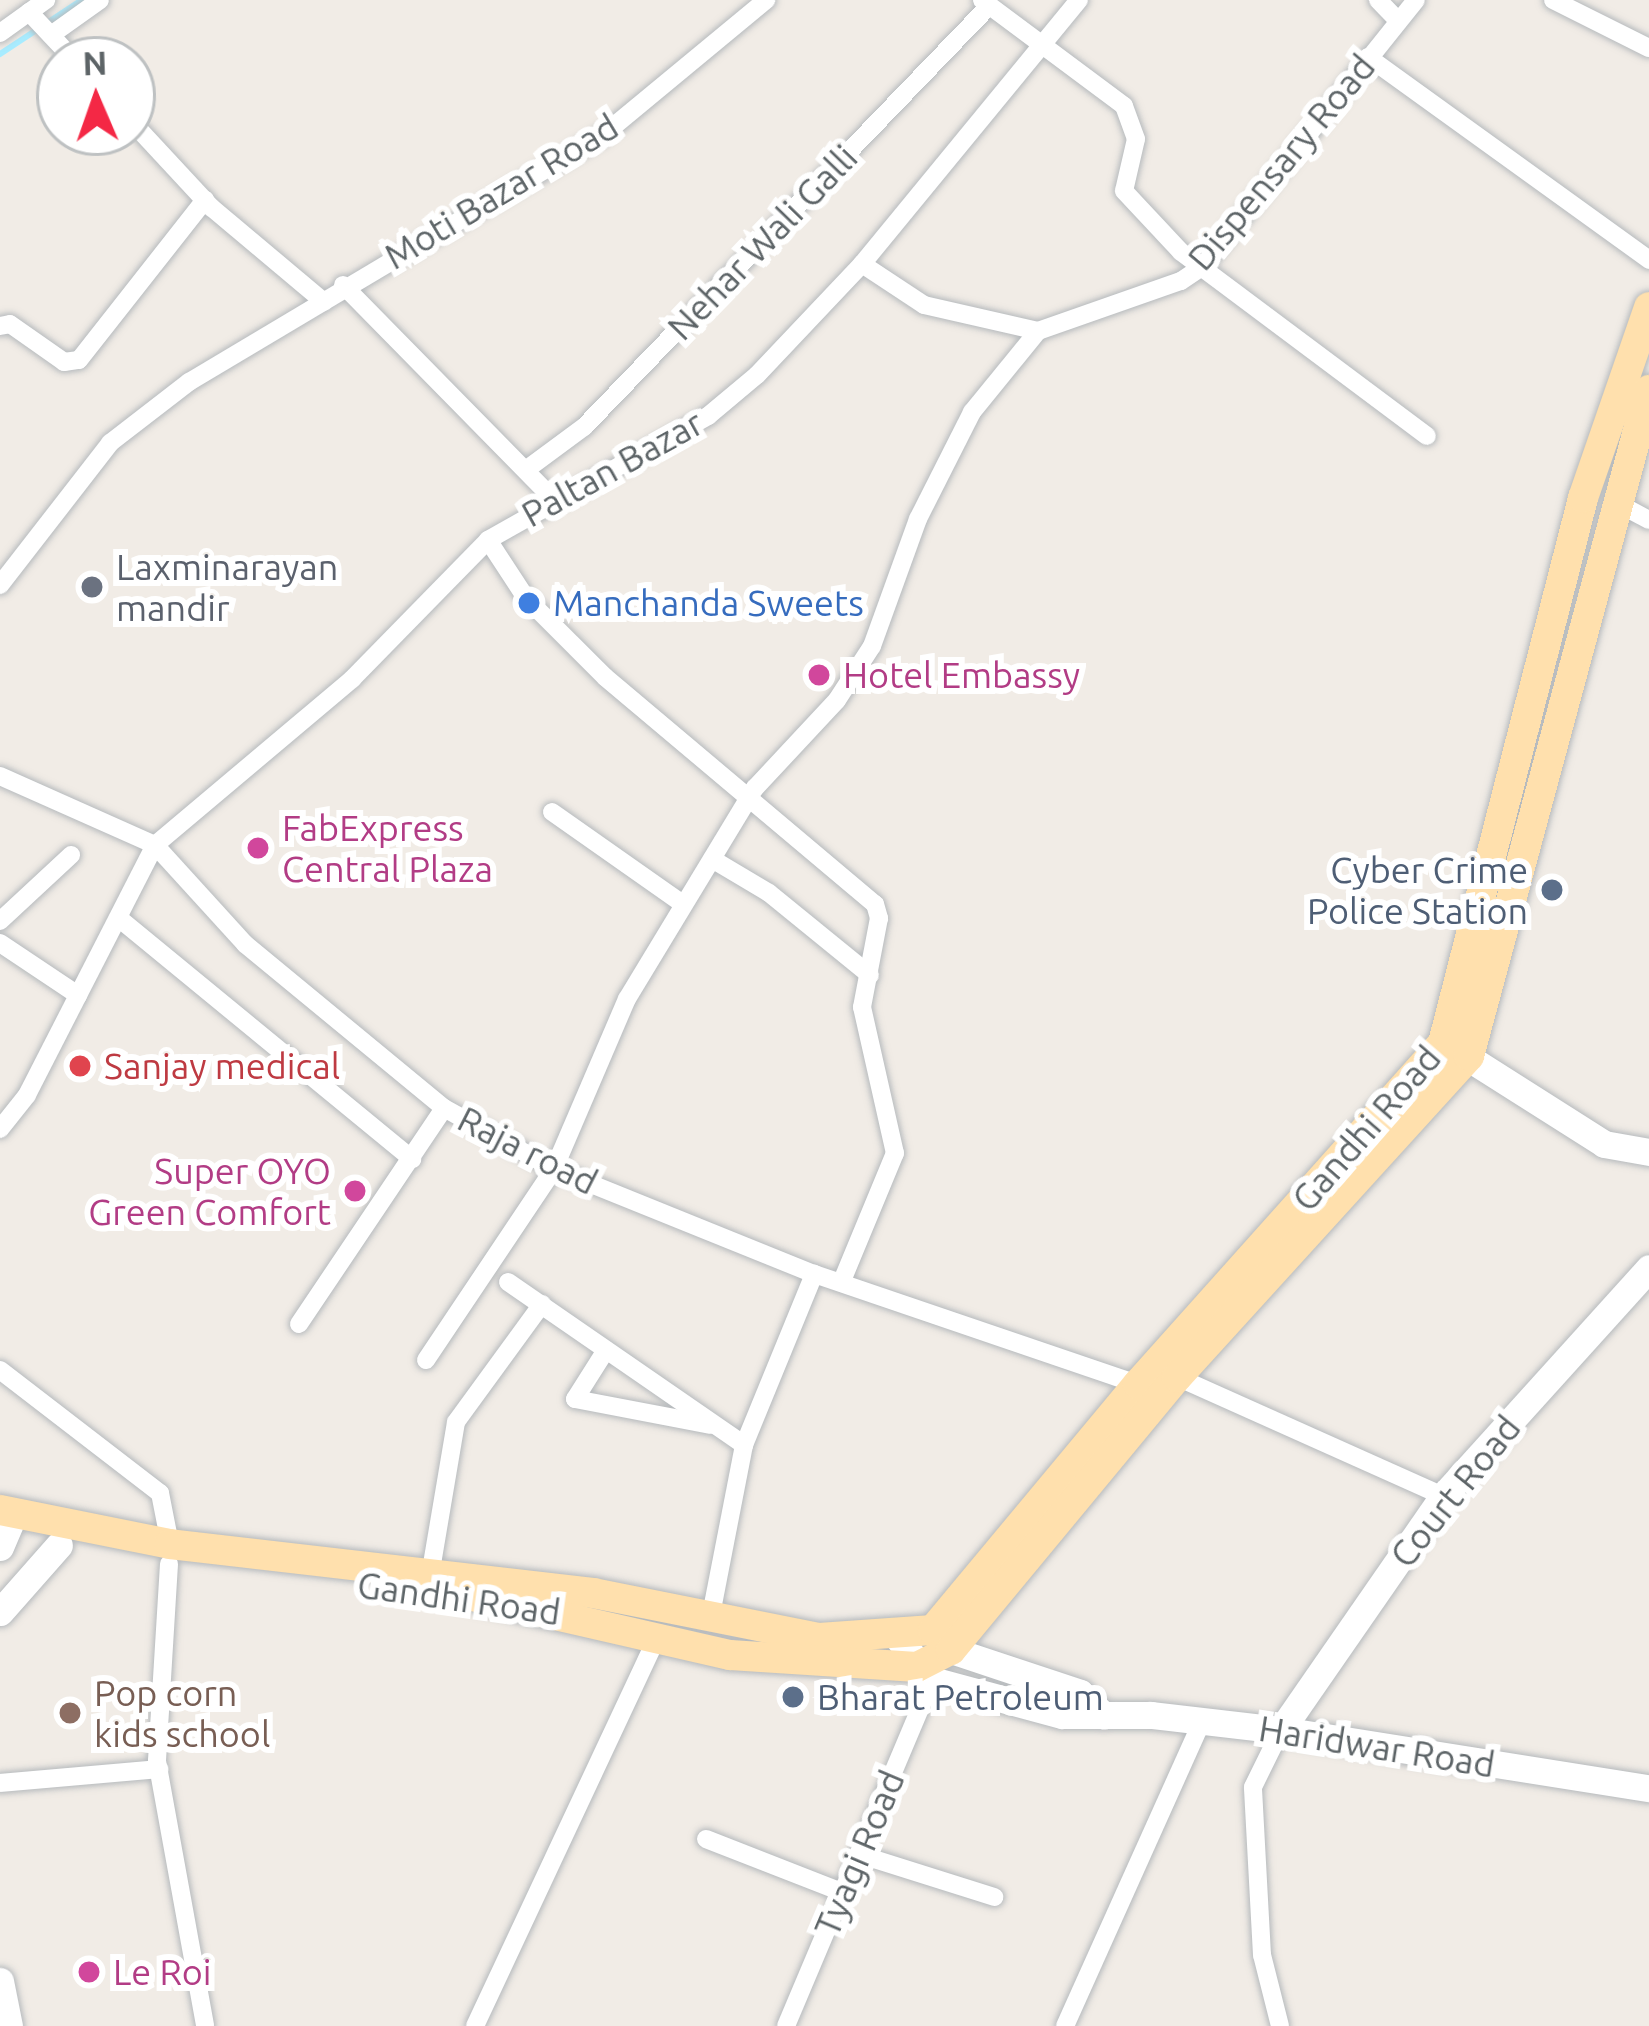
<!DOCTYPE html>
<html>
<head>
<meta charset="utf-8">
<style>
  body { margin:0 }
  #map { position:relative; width:1649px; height:2026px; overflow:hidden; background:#f1ece6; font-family:Ubuntu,sans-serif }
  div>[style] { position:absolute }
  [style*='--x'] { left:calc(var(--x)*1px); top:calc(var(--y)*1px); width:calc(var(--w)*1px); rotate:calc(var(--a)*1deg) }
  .stream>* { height:6px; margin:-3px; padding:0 3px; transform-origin:3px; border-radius:3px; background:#a8ecff }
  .roads { filter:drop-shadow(0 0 3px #b6babd) drop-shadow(0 0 3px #b6babd) }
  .street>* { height:18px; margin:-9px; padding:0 9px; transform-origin:9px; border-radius:9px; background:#fff }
  .secondary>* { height:27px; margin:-13.5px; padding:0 13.5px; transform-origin:13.5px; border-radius:13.5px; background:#fff }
  .primary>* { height:30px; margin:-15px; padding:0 15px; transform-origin:15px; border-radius:15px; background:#ffe0ad }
  .dots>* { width:33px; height:33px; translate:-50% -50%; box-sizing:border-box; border:6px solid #fff; border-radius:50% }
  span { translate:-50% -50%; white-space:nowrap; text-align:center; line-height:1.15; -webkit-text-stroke:12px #fff; paint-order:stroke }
  .street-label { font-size:36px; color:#5d6467 }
  .worship-label { font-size:36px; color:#5b616d }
  .left { translate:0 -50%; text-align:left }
  .shop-label { font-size:36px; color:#366cbe }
  .hotel-label { font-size:36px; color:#b23c85 }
  .right { translate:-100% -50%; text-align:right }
  .service-label { font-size:36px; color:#4e5e75 }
  .health-label { font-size:36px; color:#be3a42 }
  .education-label { font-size:36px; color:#785e54 }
  .north { position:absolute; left:36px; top:36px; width:120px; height:120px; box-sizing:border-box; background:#fff; border:3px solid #bec1c2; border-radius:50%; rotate:358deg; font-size:33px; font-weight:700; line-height:48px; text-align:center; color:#5d6467 }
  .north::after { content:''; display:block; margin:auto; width:42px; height:54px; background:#f42845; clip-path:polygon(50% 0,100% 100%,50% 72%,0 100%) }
</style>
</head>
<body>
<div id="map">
  <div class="stream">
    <i style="--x:0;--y:54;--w:98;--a:-33.4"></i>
  </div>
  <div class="roads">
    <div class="street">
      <i style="--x:982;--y:0;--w:177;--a:36.7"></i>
      <i style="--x:1124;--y:106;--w:35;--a:70"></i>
      <i style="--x:1136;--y:139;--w:53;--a:103"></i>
      <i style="--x:1124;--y:191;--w:83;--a:46.9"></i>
      <i style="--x:1181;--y:252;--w:307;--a:36.8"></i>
      <i style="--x:1378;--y:0;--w:29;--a:46"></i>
      <i style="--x:1553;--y:0;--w:107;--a:26.6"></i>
      <i style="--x:29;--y:12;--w:66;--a:46.8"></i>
      <i style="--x:0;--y:33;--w:57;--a:-35.7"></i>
      <i style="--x:51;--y:35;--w:60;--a:-35.5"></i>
      <i style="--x:1368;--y:57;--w:347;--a:35.8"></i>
      <i style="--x:132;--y:122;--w:117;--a:47.1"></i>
      <i style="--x:212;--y:208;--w:146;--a:40"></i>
      <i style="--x:862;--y:264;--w:74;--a:33.5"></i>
      <i style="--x:924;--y:305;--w:117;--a:12.8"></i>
      <i style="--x:1038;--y:331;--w:151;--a:-19.3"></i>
      <i style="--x:1181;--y:281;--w:25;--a:-34"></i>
      <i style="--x:1202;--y:267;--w:342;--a:-51.3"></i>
      <i style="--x:343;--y:285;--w:300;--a:45.5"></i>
      <i style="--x:0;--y:326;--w:10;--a:-11"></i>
      <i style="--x:10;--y:324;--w:66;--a:35.1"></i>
      <i style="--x:64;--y:362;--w:15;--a:-8"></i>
      <i style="--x:79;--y:360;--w:204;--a:-51.8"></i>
      <i style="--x:527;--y:469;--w:71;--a:-36.4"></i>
      <i style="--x:584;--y:427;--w:584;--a:-46.11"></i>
      <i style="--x:1617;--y:503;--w:36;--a:28"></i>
      <i style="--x:488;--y:540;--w:69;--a:56.8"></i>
      <i style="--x:526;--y:598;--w:112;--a:45"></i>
      <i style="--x:605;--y:677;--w:353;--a:40.1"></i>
      <i style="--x:875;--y:904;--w:15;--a:74"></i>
      <i style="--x:879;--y:918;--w:91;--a:100.8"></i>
      <i style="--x:862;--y:1007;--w:150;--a:77.3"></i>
      <i style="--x:895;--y:1153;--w:139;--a:112.5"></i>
      <i style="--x:0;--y:585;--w:180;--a:-52.2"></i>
      <i style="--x:110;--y:443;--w:100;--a:-37.7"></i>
      <i style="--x:189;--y:382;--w:482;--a:-30.8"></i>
      <i style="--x:603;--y:135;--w:212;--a:-39.6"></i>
      <i style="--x:0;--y:776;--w:170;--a:24"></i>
      <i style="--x:155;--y:845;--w:134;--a:47.7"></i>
      <i style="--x:245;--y:944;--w:258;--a:39.5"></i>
      <i style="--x:444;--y:1108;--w:126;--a:29"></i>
      <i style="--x:554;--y:1169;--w:280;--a:22"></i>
      <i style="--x:814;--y:1274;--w:342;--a:18.8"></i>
      <i style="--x:552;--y:812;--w:160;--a:35.1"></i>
      <i style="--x:712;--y:859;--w:66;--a:30.8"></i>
      <i style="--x:769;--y:893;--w:130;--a:39.1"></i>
      <i style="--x:121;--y:920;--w:377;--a:39.4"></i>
      <i style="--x:0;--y:921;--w:97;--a:-42.9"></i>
      <i style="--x:0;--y:943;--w:94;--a:33.7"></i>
      <i style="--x:0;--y:1129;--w:43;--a:-51.5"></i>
      <i style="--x:27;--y:1095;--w:281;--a:-62.9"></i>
      <i style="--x:155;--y:845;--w:258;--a:-40.1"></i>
      <i style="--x:352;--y:679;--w:194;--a:-45.6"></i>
      <i style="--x:488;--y:540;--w:253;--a:-29.4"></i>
      <i style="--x:708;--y:416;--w:64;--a:-39.9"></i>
      <i style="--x:757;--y:375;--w:153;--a:-46.6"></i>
      <i style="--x:862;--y:264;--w:342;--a:-50.6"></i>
      <i style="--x:508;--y:1282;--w:287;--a:34.6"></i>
      <i style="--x:299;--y:1324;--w:260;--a:-56.1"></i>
      <i style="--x:606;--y:1350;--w:58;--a:122.3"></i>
      <i style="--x:575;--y:1399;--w:138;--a:10.8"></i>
      <i style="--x:426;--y:1360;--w:230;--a:-56.2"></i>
      <i style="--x:554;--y:1169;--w:185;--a:-66.8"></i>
      <i style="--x:627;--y:999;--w:247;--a:-58.8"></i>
      <i style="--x:755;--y:788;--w:120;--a:-47"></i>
      <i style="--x:837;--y:700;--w:64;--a:-57.1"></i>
      <i style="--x:872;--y:646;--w:135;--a:-70.1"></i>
      <i style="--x:918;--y:519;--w:120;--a:-63.2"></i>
      <i style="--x:972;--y:412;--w:104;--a:-50.8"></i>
      <i style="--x:0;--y:1370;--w:202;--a:37.6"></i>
      <i style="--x:160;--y:1493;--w:52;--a:78.9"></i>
      <i style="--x:1177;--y:1377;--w:291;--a:24.1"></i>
      <i style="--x:169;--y:1564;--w:197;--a:93.5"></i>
      <i style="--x:157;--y:1761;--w:269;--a:79.7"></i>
      <i style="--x:431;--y:1570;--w:150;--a:-80.4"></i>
      <i style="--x:456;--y:1422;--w:146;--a:-53.9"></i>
      <i style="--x:710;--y:1620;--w:178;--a:-79"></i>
      <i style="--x:744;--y:1445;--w:185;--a:-67.7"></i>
      <i style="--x:0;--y:1783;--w:160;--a:-5"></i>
      <i style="--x:706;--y:1839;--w:146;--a:21.3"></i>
      <i style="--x:858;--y:1854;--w:143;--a:17.5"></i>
      <i style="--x:475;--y:2026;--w:432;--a:-64.9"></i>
      <i style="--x:786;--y:2026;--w:376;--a:-67.1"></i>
      <i style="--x:1065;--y:2026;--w:334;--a:-65.8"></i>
      <i style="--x:1280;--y:2026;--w:73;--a:-104.2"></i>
      <i style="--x:1262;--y:1955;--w:168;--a:-93.1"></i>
      <i style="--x:1253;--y:1787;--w:64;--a:-63.8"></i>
    </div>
    <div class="secondary">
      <i style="--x:1453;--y:1048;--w:179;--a:32.4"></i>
      <i style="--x:1604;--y:1144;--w:46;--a:10.1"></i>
      <i style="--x:0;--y:1547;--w:36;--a:-67"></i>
      <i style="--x:0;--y:1612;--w:89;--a:-48.6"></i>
      <i style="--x:939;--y:1636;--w:18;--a:49"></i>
      <i style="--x:951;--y:1650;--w:136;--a:18.4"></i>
      <i style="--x:1080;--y:1693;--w:33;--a:43"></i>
      <i style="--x:898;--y:1638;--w:54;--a:51"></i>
      <i style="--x:932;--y:1680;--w:135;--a:15.1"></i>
      <i style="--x:1062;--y:1715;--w:89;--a:0"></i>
      <i style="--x:1151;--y:1715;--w:131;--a:6.6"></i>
      <i style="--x:1281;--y:1730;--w:373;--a:9"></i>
      <i style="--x:1281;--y:1730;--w:285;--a:-55.3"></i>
      <i style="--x:1443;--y:1496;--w:307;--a:-47.9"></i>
      <i style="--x:0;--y:1981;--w:46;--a:78.7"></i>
    </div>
    <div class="primary">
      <i style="--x:0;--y:1510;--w:173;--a:11.3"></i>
      <i style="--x:170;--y:1544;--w:426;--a:6.6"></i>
      <i style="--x:593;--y:1593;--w:230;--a:11.3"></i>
      <i style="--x:819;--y:1638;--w:114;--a:-4"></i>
      <i style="--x:933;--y:1630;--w:320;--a:-50.2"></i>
      <i style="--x:1138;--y:1384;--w:457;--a:-48.2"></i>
      <i style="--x:1443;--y:1043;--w:563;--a:-75.59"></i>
      <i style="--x:1583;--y:498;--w:202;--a:-70.9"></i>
      <i style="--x:463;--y:1594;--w:274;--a:12.9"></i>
      <i style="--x:730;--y:1655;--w:187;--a:3.7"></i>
      <i style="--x:917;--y:1667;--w:38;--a:-27"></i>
      <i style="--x:951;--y:1650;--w:354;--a:-50.4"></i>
      <i style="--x:1177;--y:1377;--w:434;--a:-47.7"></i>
      <i style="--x:1469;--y:1056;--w:690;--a:-74.88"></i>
    </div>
  </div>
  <div class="dots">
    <i style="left:92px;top:587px;background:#6b7280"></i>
    <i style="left:529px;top:603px;background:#3f7fe0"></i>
    <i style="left:819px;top:675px;background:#d1479c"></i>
    <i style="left:258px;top:848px;background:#d1479c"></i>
    <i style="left:1552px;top:890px;background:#5c6f8a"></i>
    <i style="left:80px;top:1066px;background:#e0444e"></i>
    <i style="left:355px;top:1191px;background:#d1479c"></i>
    <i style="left:793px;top:1697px;background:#5c6f8a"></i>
    <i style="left:70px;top:1713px;background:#8d6e63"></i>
    <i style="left:89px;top:1972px;background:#d1479c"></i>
  </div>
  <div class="street-label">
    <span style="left:1281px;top:162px;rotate:-50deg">Dispensary Road</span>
    <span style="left:501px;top:191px;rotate:-31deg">Moti Bazar Road</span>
    <span style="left:762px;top:242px;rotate:-46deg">Nehar Wali Galli</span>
    <span style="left:612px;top:468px;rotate:-29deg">Paltan Bazar</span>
    <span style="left:1366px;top:1128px;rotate:-49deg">Gandhi Road</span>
    <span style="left:528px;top:1150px;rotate:27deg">Raja road</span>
    <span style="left:1455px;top:1491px;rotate:-51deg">Court Road</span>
    <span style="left:459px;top:1598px;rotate:8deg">Gandhi Road</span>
    <span style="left:1377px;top:1746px;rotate:9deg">Haridwar Road</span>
    <span style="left:859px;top:1853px;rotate:-67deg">Tyagi Road</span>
  </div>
  <div class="worship-label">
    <span class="left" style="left:116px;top:587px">Laxminarayan<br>mandir</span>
  </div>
  <div class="shop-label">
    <span class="left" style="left:553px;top:603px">Manchanda Sweets</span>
  </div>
  <div class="hotel-label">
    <span class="left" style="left:843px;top:675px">Hotel Embassy</span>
    <span class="left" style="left:282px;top:848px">FabExpress<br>Central Plaza</span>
    <span class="right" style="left:331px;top:1191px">Super OYO<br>Green Comfort</span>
    <span class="left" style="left:113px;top:1972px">Le Roi</span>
  </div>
  <div class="service-label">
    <span class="right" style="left:1528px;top:890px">Cyber Crime<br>Police Station</span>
    <span class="left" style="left:817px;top:1697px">Bharat Petroleum</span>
  </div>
  <div class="health-label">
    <span class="left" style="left:104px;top:1066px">Sanjay medical</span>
  </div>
  <div class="education-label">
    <span class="left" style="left:94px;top:1713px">Pop corn<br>kids school</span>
  </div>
  <div class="north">N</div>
</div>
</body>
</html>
